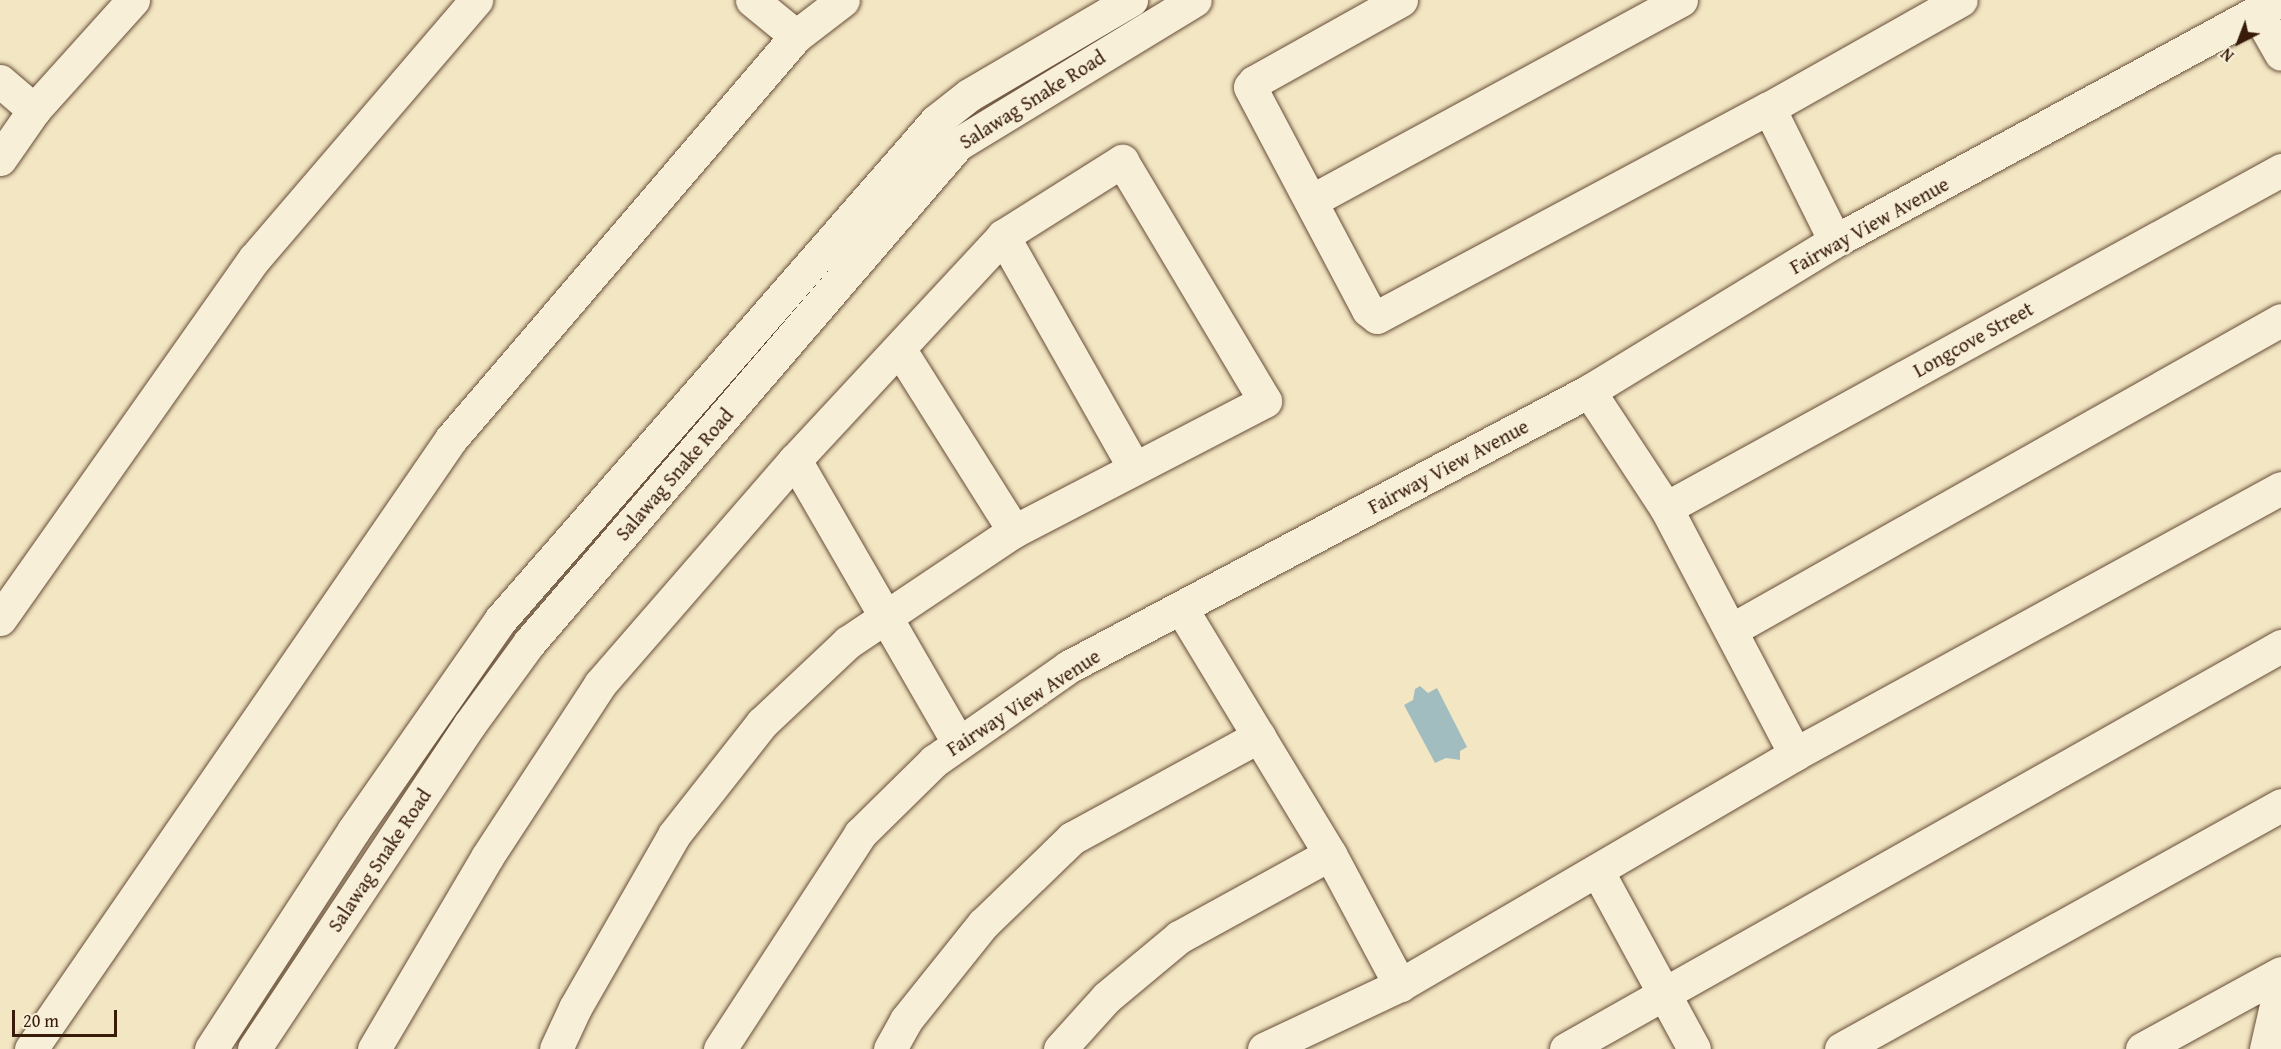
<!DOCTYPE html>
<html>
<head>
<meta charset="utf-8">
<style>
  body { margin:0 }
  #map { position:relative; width:2281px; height:1049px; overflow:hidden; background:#f3e6c3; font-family:"Gentium Book Plus",serif }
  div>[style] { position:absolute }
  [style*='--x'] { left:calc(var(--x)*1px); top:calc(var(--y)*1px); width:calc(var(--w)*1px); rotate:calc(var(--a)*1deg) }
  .water>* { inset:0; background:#a1bdbf }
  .roads { filter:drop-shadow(0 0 2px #674e38) drop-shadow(0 0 2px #674e38) }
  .minor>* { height:33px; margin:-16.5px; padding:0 16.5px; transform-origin:16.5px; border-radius:16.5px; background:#f7efd8 }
  .secondary>* { height:33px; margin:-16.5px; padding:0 16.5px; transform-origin:16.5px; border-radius:16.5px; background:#f7efd8 }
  span { translate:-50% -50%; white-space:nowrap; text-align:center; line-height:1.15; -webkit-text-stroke:6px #f7efd8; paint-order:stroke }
  .street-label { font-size:20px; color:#381b09 }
  .north { position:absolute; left:2209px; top:12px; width:60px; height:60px; -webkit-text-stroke:4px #f7efd8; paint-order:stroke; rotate:222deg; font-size:16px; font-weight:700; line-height:24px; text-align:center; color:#381b09 }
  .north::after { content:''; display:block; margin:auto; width:21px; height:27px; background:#381b09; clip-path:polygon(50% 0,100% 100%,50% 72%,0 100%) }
  .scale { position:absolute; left:12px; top:1010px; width:105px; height:27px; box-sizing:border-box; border:3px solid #381b09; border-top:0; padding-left:8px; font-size:18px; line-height:21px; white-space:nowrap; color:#381b09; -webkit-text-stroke:4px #f7efd8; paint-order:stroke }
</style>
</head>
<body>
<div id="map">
  <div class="water">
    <i style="clip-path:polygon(1420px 686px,1428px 693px,1437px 688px,1467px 747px,1460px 751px,1460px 760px,1446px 758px,1435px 763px,1404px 705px,1413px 700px,1415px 689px)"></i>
  </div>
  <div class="roads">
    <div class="minor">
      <i style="--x:752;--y:0;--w:57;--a:39.3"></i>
      <i style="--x:1401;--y:0;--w:168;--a:150.8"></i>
      <i style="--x:1254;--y:82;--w:6;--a:129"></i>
      <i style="--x:1250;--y:87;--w:252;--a:62.1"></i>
      <i style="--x:1368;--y:310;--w:11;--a:38"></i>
      <i style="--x:1377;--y:317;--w:444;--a:-28.1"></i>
      <i style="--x:1769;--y:108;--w:220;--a:-29.4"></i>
      <i style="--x:2257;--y:12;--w:48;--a:60.3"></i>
      <i style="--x:0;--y:81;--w:45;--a:40.5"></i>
      <i style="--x:1769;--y:108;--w:148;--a:63.6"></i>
      <i style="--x:0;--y:159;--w:60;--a:-55.2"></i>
      <i style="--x:34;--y:110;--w:148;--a:-48"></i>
      <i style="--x:1311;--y:201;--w:421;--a:-28.5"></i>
      <i style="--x:1003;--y:236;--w:266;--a:60.5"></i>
      <i style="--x:900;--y:350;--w:214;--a:57.8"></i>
      <i style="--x:1589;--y:391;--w:140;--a:56.7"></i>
      <i style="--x:1666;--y:508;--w:278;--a:62.3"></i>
      <i style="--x:795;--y:460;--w:326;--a:60"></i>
      <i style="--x:1666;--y:508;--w:702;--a:-28.79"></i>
      <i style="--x:1181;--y:608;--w:288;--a:58.8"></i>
      <i style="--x:1330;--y:854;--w:149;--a:61.9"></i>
      <i style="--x:0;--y:619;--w:442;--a:-54.8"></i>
      <i style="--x:255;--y:258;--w:340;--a:-49.4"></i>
      <i style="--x:1731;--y:630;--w:631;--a:-29.41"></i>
      <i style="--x:1598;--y:872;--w:201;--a:61.5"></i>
      <i style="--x:31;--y:1049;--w:741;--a:-55.45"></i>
      <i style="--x:451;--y:439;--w:531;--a:-49.43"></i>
      <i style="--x:796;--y:36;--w:59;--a:-37.5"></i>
      <i style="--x:374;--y:1049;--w:223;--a:-59.5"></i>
      <i style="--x:487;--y:857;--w:207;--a:-56.8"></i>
      <i style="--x:600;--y:684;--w:297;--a:-49"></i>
      <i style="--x:795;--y:460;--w:306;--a:-47.1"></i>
      <i style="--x:1003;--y:236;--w:141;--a:-32.2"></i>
      <i style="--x:1122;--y:161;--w:279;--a:59.2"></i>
      <i style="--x:1265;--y:401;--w:283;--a:152.6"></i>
      <i style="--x:1014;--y:531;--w:200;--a:146.2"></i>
      <i style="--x:848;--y:642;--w:118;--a:136.7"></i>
      <i style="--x:762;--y:723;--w:142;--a:128.2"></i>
      <i style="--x:674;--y:835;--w:199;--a:119.8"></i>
      <i style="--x:575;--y:1008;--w:45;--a:114.9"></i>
      <i style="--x:720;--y:1049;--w:257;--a:-56.9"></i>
      <i style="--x:860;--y:834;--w:104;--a:-44.6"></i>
      <i style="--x:934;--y:761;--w:164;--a:-35"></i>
      <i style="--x:1068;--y:667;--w:590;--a:-27.91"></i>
      <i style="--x:1589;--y:391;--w:288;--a:-31.4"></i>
      <i style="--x:1835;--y:241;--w:505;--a:-28.49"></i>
      <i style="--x:890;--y:1049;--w:33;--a:-61"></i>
      <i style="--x:906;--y:1020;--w:123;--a:-51.3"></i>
      <i style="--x:983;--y:924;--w:124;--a:-44"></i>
      <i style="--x:1072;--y:838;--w:213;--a:-28.6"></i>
      <i style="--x:1060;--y:1049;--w:70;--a:-47.9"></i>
      <i style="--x:1107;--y:997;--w:94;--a:-39.8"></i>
      <i style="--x:1179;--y:937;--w:172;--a:-28.8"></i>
      <i style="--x:1264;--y:1049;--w:150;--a:-25.2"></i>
      <i style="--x:1400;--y:985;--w:458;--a:-30.3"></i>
      <i style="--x:1795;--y:754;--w:554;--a:-28.69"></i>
      <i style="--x:1566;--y:1049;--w:821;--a:-29.41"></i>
      <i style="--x:1841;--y:1049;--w:503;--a:-29.01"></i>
      <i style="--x:2142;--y:1049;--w:158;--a:-28.7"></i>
      <i style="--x:2266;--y:1049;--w:68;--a:-77.2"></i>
    </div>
    <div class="secondary">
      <i style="--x:211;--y:1049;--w:260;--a:-56.9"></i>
      <i style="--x:353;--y:831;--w:259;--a:-55.1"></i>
      <i style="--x:501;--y:619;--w:661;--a:-48.86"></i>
      <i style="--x:936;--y:121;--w:42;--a:-38.2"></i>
      <i style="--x:969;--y:95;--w:188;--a:-30.4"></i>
      <i style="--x:254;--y:1049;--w:390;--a:-56.4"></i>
      <i style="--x:470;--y:724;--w:100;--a:-53.9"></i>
      <i style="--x:529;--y:643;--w:658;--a:-49.31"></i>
      <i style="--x:958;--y:144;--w:277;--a:-31.3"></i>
    </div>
  </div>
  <div class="street-label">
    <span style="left:1032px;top:99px;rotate:-32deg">Salawag Snake Road</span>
    <span style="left:1869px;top:225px;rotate:-29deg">Fairway View Avenue</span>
    <span style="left:1973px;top:339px;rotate:-29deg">Longcove Street</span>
    <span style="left:1448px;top:466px;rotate:-28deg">Fairway View Avenue</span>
    <span style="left:674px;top:474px;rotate:-49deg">Salawag Snake Road</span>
    <span style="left:1023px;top:702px;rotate:-33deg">Fairway View Avenue</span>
    <span style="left:379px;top:860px;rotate:-56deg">Salawag Snake Road</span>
  </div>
  <div class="north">N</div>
  <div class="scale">20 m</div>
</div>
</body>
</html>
